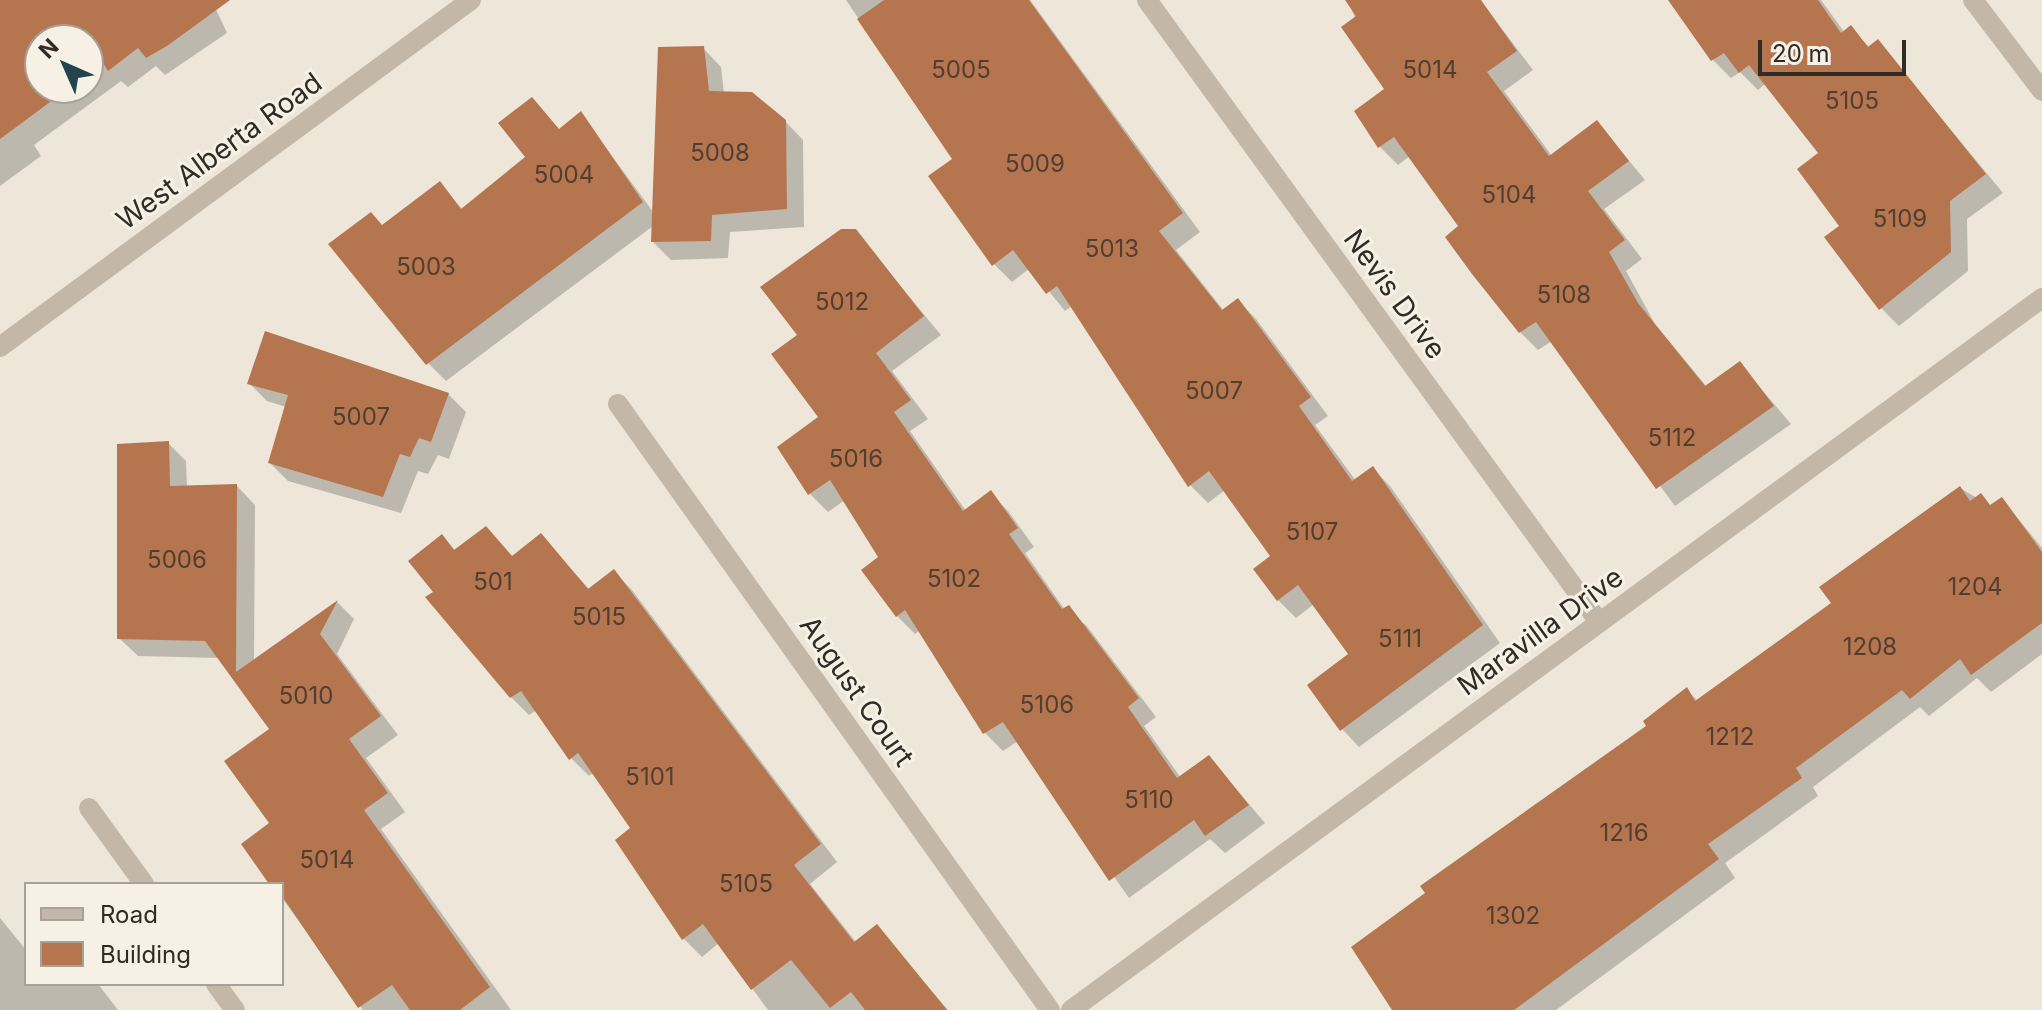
<!DOCTYPE html>
<html>
<head>
<meta charset="utf-8">
<style>
  body { margin:0 }
  #map { position:relative; width:2042px; height:1010px; overflow:hidden; background:#ede6d9; font-family:Inter,sans-serif }
  div>[style] { position:absolute }
  [style*='--x'] { left:calc(var(--x)*1px); top:calc(var(--y)*1px); width:calc(var(--w)*1px); rotate:calc(var(--a)*1deg) }
  .shadow>* { inset:0; background:#0003 }
  .building>* { inset:0; background:#b5764f }
  .minor>* { height:20px; margin:-10px; padding:0 10px; transform-origin:10px; border-radius:10px; background:#c3b8a7 }
  .tertiary>* { height:20px; margin:-10px; padding:0 10px; transform-origin:10px; border-radius:10px; background:#c3b8a7 }
  span { translate:-50% -50%; white-space:nowrap; text-align:center; line-height:1.15; -webkit-text-stroke:6px #f6f0e5; paint-order:stroke }
  .number-label { font-size:24px; color:#523e30 }
  .number-label span { -webkit-text-stroke-width:0 }
  .street-label { font-size:28px; color:#312b26 }
  .legend { position:absolute; left:24px; top:882px; width:260px; height:104px; box-sizing:border-box; background:#f6f0e5; border:2px solid #a7a199; margin:0; padding:10px 14px; list-style:none; font-size:24px; color:#312b26 }
  .legend li { display:flex; align-items:center; gap:16px; height:40px }
  .legend b { width:40px; border:2px solid #a7a199 }
  .north { position:absolute; left:24px; top:24px; width:80px; height:80px; box-sizing:border-box; background:#f6f0e5; border:2px solid #a7a199; border-radius:50%; rotate:315deg; font-size:22px; font-weight:700; line-height:32px; text-align:center; color:#312b26 }
  .north::after { content:''; display:block; margin:auto; width:28px; height:36px; background:#22444d; clip-path:polygon(50% 0,100% 100%,50% 72%,0 100%) }
  .scale { position:absolute; left:1758px; top:40px; width:148px; height:36px; box-sizing:border-box; border:4px solid #312b26; border-top:0; padding-left:10px; font-size:24px; line-height:28px; white-space:nowrap; color:#312b26; -webkit-text-stroke:6px #f6f0e5; paint-order:stroke }
</style>
</head>
<body>
<div id="map">
  <div class="shadow">
    <i style="clip-path:polygon(evenodd,0 0,220px 0,214px 5px,227px 33px,165px 75px,156px 66px,128px 87px,121px 81px,34px 145px,41px 156px,0 186px,0 0,40px 40px,88px 40px,88px 88px,40px 88px,40px 40px)"></i>
    <i style="clip-path:polygon(846px 0,1030px 0,1200px 232px,1176px 250px,1224px 311px,1238px 301px,1256px 319px,1328px 416px,1315px 425px,1356px 481px,1372px 468px,1390px 486px,1500px 643px,1359px 747px,1342px 729px,1350px 655px,1314px 604px,1296px 618px,1278px 600px,1273px 557px,1225px 490px,1208px 503px,1190px 485px,1072px 306px,1065px 311px,1030px 268px,1012px 282px,994px 264px,954px 160px)"></i>
    <i style="clip-path:polygon(1347px 0,1480px 0,1533px 70px,1504px 91px,1552px 156px,1597px 122px,1645px 180px,1604px 209px,1642px 259px,1626px 271px,1655px 324px,1707px 387px,1740px 364px,1791px 424px,1675px 506px,1552px 341px,1538px 350px,1520px 332px,1461px 226px,1410px 156px,1398px 165px,1380px 147px,1387px 89px)"></i>
    <i style="clip-path:polygon(1670px 0,1821px 0,1845px 33px,1851px 28px,1870px 48px,1878px 42px,2003px 193px,1967px 219px,1968px 271px,1899px 326px,1881px 308px,1842px 226px,1821px 153px,1766px 83px,1758px 90px,1740px 72px,1731px 78px,1713px 60px)"></i>
    <i style="clip-path:polygon(703px 48px,721px 67px,724px 93px,785px 121px,803px 140px,804px 227px,730px 232px,728px 258px,671px 260px,653px 242px,653px 226px,446px 381px,428px 363px,383px 226px,439px 183px,463px 210px,581px 114px,654px 213px)"></i>
    <i style="clip-path:polygon(855px 231px,941px 335px,892px 371px,928px 419px,910px 431px,966px 511px,990px 493px,1008px 511px,1034px 547px,1025px 553px,1065px 610px,1086px 625px,1156px 717px,1144px 726px,1181px 778px,1209px 757px,1265px 823px,1225px 853px,1210px 839px,1129px 898px,1018px 741px,1003px 751px,985px 733px,920px 630px,915px 634px,897px 616px,864px 570px,881px 558px,845px 500px,828px 512px,810px 494px,821px 418px,800px 336px)"></i>
    <i style="clip-path:polygon(249px 383px,448px 394px,466px 412px,449px 459px,438px 455px,428px 474px,418px 471px,401px 513px,288px 481px,270px 463px,286px 407px,267px 401px)"></i>
    <i style="clip-path:polygon(168px 443px,186px 461px,187px 487px,237px 486px,255px 505px,254px 662px,337px 602px,354px 619px,337px 654px,398px 735px,366px 758px,405px 812px,381px 829px,511px 1010px,363px 1010px,282px 898px,282px 884px,272px 884px,271px 730px,220px 658px,138px 656px,119px 638px)"></i>
    <i style="clip-path:polygon(1960px 488px,1992px 507px,2002px 499px,2042px 548px,2042px 654px,1991px 692px,1977px 678px,1929px 716px,1920px 707px,1813px 787px,1818px 796px,1725px 863px,1735px 878px,1556px 1010px,1395px 1010px,1687px 690px,1698px 701px,1834px 603px)"></i>
    <i style="clip-path:polygon(486px 528px,513px 557px,541px 536px,590px 590px,614px 572px,632px 590px,837px 862px,810px 884px,856px 942px,877px 927px,948px 1010px,768px 1010px,719px 943px,702px 957px,684px 939px,618px 840px,633px 829px,594px 772px,589px 776px,571px 758px,537px 710px,529px 715px,511px 697px,436px 592px,442px 537px,456px 551px)"></i>
    <i style="clip-path:polygon(0 918px,26px 950px,26px 984px,98px 984px,118px 1010px,0 1010px)"></i>
  </div>
  <div class="building">
    <i style="clip-path:polygon(0 0,230px 0,167px 46px,146px 58px,138px 48px,108px 71px,103px 63px,88px 74px,88px 40px,40px 40px,40px 88px,69px 88px,0 139px)"></i>
    <i style="clip-path:polygon(884px 0,1029px 0,1183px 213px,1159px 231px,1222px 310px,1238px 298px,1311px 397px,1299px 406px,1352px 481px,1373px 466px,1483px 625px,1340px 731px,1307px 685px,1348px 654px,1298px 585px,1277px 601px,1253px 569px,1270px 556px,1209px 471px,1188px 487px,1057px 286px,1046px 294px,1013px 250px,992px 266px,928px 176px,952px 159px,857px 19px)"></i>
    <i style="clip-path:polygon(1345px 0,1481px 0,1517px 51px,1487px 72px,1549px 156px,1597px 120px,1629px 161px,1588px 191px,1625px 240px,1609px 252px,1638px 303px,1705px 386px,1740px 361px,1774px 406px,1656px 489px,1536px 322px,1519px 333px,1472px 274px,1445px 237px,1458px 226px,1394px 137px,1378px 148px,1354px 111px,1384px 89px,1341px 27px,1356px 16px)"></i>
    <i style="clip-path:polygon(1668px 0,1818px 0,1841px 33px,1851px 25px,1868px 47px,1878px 39px,1986px 174px,1950px 201px,1951px 252px,1879px 310px,1824px 237px,1839px 226px,1797px 169px,1818px 153px,1749px 65px,1739px 73px,1724px 53px,1711px 61px)"></i>
    <i style="clip-path:polygon(704px 46px,709px 91px,752px 92px,786px 120px,787px 209px,712px 215px,711px 241px,651px 242px,658px 47px)"></i>
    <i style="clip-path:polygon(532px 97px,559px 129px,581px 111px,643px 202px,426px 365px,328px 244px,371px 212px,382px 225px,440px 181px,461px 209px,525px 157px,498px 123px)"></i>
    <i style="clip-path:polygon(841px 229px,856px 229px,924px 316px,876px 353px,911px 400px,894px 412px,963px 511px,991px 490px,1018px 528px,1009px 534px,1062px 609px,1069px 605px,1139px 698px,1128px 707px,1177px 778px,1209px 755px,1249px 805px,1205px 836px,1194px 820px,1109px 881px,1003px 722px,983px 734px,905px 610px,896px 617px,861px 570px,878px 557px,830px 480px,808px 495px,777px 447px,818px 417px,771px 354px,797px 335px,760px 287px)"></i>
    <i style="clip-path:polygon(265px 331px,449px 393px,431px 442px,419px 438px,410px 457px,400px 454px,383px 497px,268px 463px,288px 395px,247px 384px)"></i>
    <i style="clip-path:polygon(169px 441px,170px 486px,237px 484px,236px 672px,338px 600px,320px 634px,381px 716px,349px 739px,388px 793px,364px 810px,490px 987px,460px 1010px,410px 1010px,392px 985px,358px 1008px,282px 896px,282px 884px,269px 884px,241px 844px,269px 823px,224px 761px,269px 729px,205px 641px,117px 639px,117px 444px)"></i>
    <i style="clip-path:polygon(1960px 486px,1970px 501px,1981px 493px,1990px 505px,2002px 497px,2042px 552px,2042px 623px,1971px 675px,1960px 659px,1910px 699px,1902px 690px,1796px 768px,1802px 778px,1708px 844px,1719px 859px,1514px 1010px,1392px 1010px,1351px 947px,1425px 893px,1420px 886px,1646px 726px,1643px 721px,1687px 687px,1695px 701px,1831px 603px,1819px 587px)"></i>
    <i style="clip-path:polygon(486px 526px,512px 556px,541px 533px,588px 589px,614px 569px,821px 844px,794px 865px,854px 942px,877px 924px,947px 1010px,865px 1010px,851px 992px,830px 1008px,791px 960px,751px 990px,703px 924px,682px 940px,615px 840px,630px 828px,578px 753px,569px 760px,521px 691px,510px 698px,425px 597px,433px 592px,408px 561px,442px 534px,454px 550px)"></i>
  </div>
  <div class="minor">
    <i style="--x:1147;--y:0;--w:769;--a:53.99"></i>
    <i style="--x:1973;--y:0;--w:114;--a:52.8"></i>
    <i style="--x:618;--y:404;--w:744;--a:54.52"></i>
    <i style="--x:89;--y:808;--w:94;--a:54.1"></i>
    <i style="--x:216;--y:984;--w:32;--a:54"></i>
    <i style="--x:1071;--y:1010;--w:1204;--a:-36.25"></i>
  </div>
  <div class="tertiary">
    <i style="--x:0;--y:347;--w:585;--a:-36.38"></i>
  </div>
  <div class="number-label">
    <span style="left:961px;top:70px">5005</span>
    <span style="left:1430px;top:70px">5014</span>
    <span style="left:1852px;top:101px">5105</span>
    <span style="left:720px;top:153px">5008</span>
    <span style="left:1035px;top:164px">5009</span>
    <span style="left:564px;top:175px">5004</span>
    <span style="left:1509px;top:195px">5104</span>
    <span style="left:1900px;top:219px">5109</span>
    <span style="left:1112px;top:249px">5013</span>
    <span style="left:426px;top:267px">5003</span>
    <span style="left:1564px;top:295px">5108</span>
    <span style="left:842px;top:302px">5012</span>
    <span style="left:1214px;top:391px">5007</span>
    <span style="left:361px;top:417px">5007</span>
    <span style="left:1672px;top:438px">5112</span>
    <span style="left:856px;top:459px">5016</span>
    <span style="left:1312px;top:532px">5107</span>
    <span style="left:177px;top:560px">5006</span>
    <span style="left:954px;top:579px">5102</span>
    <span style="left:493px;top:582px">501</span>
    <span style="left:1975px;top:587px">1204</span>
    <span style="left:599px;top:617px">5015</span>
    <span style="left:1400px;top:639px">5111</span>
    <span style="left:1870px;top:647px">1208</span>
    <span style="left:306px;top:696px">5010</span>
    <span style="left:1047px;top:705px">5106</span>
    <span style="left:1730px;top:737px">1212</span>
    <span style="left:650px;top:777px">5101</span>
    <span style="left:1149px;top:800px">5110</span>
    <span style="left:1624px;top:833px">1216</span>
    <span style="left:327px;top:860px">5014</span>
    <span style="left:746px;top:884px">5105</span>
    <span style="left:1513px;top:916px">1302</span>
  </div>
  <div class="street-label">
    <span style="left:219px;top:151px;rotate:-36deg">West Alberta Road</span>
    <span style="left:1395px;top:294px;rotate:54deg">Nevis Drive</span>
    <span style="left:1540px;top:631px;rotate:-36deg">Maravilla Drive</span>
    <span style="left:857px;top:691px;rotate:55deg">August Court</span>
  </div>
  <ul class="legend">
  <li><b style="height:10px;background:#c3b8a7"></b>Road</li>
  <li><b style="height:22px;background:#b5764f"></b>Building</li>
  </ul>
  <div class="north">N</div>
  <div class="scale">20 m</div>
</div>
</body>
</html>
